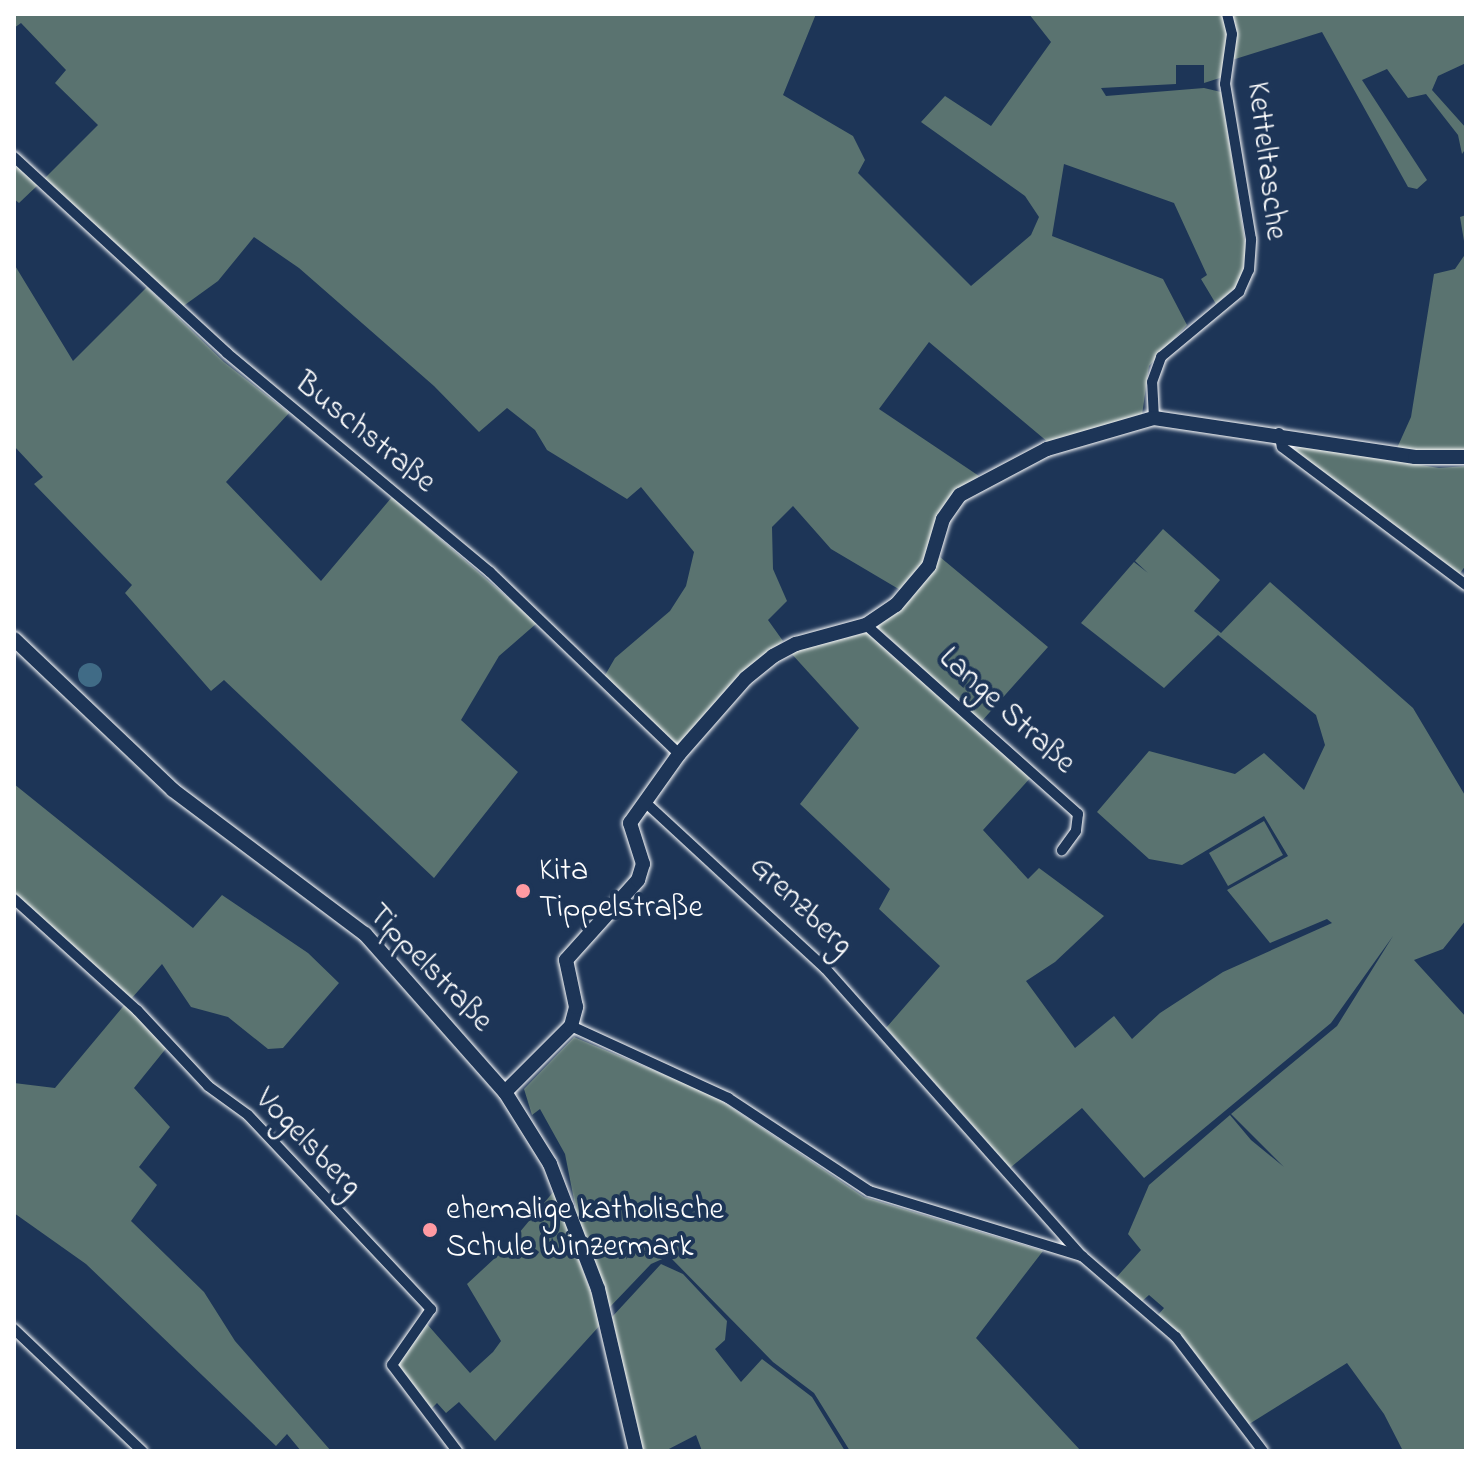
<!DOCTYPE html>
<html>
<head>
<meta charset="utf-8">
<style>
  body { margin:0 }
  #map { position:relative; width:1480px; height:1465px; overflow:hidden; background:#1d3557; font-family:"Indie Flower",sans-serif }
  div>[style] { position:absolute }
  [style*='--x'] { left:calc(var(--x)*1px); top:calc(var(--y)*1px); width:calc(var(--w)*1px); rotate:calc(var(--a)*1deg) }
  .green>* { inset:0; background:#5a7370 }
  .water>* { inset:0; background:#406b86 }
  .round { border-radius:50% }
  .roads { filter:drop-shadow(0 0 2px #fff) drop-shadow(0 0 2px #fff) }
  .street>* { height:10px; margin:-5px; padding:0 5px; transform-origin:5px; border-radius:5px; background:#1d3557 }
  .secondary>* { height:14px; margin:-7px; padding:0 7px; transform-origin:7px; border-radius:7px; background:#1d3557 }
  .dots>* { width:22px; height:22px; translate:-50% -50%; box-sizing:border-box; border:4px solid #1d3557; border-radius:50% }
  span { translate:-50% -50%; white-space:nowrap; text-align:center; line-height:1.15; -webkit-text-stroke:8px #1d3557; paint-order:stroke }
  .street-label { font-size:32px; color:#fff }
  .poi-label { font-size:32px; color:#fff }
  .left { translate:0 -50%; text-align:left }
  .frame { position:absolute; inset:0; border:16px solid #fff; pointer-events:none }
</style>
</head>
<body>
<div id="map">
  <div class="green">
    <i style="clip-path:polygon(14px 14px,816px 14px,783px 95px,853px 136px,865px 160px,858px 173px,971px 286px,1031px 235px,1039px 217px,1025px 196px,921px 122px,945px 96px,991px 126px,1051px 42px,1029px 14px,1226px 14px,1230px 29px,1223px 77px,1204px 83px,1204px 65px,1176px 65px,1176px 84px,1101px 88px,1106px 96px,1204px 88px,1221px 92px,1246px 248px,1243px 271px,1237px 286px,1216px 304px,1201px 279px,1207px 275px,1174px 203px,1064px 164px,1052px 236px,1163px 279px,1187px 325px,1149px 366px,1142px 415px,1049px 443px,929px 342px,879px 409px,979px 476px,961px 489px,929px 555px,902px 591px,831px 549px,793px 506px,772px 527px,773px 569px,787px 601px,768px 620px,783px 641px,730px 688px,681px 746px,675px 746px,604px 677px,615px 658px,670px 611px,686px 586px,694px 552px,641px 487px,627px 499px,547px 450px,535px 430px,507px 408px,479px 432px,434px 386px,299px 268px,254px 237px,218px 281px,182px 307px,43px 180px,98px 125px,55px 83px,66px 70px,21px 23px,14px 28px)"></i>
    <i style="clip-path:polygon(1229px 14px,1466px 14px,1466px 63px,1438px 76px,1432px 90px,1466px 128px,1466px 148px,1462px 154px,1458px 135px,1426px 94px,1408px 98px,1387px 69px,1362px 80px,1427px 180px,1417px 189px,1408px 187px,1322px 32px,1232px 60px)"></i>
    <i style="clip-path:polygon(14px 162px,39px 184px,19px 203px,14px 199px)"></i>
    <i style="clip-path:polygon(1466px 215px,1466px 453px,1436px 456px,1397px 448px,1411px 417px,1434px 274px,1455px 269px,1466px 253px,1460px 217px)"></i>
    <i style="clip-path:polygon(14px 264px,73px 361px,147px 287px,224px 362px,289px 413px,226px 482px,321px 581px,392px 497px,537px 623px,499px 656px,461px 720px,518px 772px,434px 878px,224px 680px,211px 691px,125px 593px,132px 585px,34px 484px,43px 477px,14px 446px)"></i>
    <i style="clip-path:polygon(1301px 445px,1439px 468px,1466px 466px,1466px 565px,1458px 576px,1293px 451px)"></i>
    <i style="clip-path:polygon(1163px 529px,1220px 580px,1194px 611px,1221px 633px,1270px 582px,1413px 708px,1466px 797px,1466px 920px,1443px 949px,1414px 960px,1466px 1017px,1466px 1451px,1403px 1451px,1384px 1414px,1347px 1363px,1246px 1426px,1158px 1315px,1164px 1308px,1149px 1295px,1141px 1302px,1114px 1280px,1141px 1250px,1128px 1234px,1149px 1185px,1230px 1115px,1251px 1140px,1284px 1167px,1231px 1114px,1337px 1026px,1393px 936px,1331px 1023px,1144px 1178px,1082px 1108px,1010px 1168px,886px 1028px,940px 966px,879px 909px,890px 889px,800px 804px,859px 728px,790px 652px,868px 632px,1032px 776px,983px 830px,1028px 879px,1039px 868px,1104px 916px,1055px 962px,1026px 981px,1075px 1048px,1114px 1016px,1132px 1039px,1160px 1013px,1223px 972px,1332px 923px,1327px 919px,1270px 943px,1227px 890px,1288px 856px,1264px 816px,1182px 865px,1149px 859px,1097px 812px,1149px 751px,1235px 774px,1264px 753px,1304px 790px,1325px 745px,1316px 715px,1218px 635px,1164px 688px,1081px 623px,1134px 562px,1148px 573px,1135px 561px)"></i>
    <i style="clip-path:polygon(940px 557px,1048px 647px,981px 722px,877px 627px,910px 600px)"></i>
    <i style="clip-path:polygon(14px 784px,193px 928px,222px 895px,308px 953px,339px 983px,283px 1048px,268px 1049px,228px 1017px,191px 1007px,162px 964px,131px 999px,14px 901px)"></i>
    <i style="clip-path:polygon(1264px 821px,1283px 855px,1228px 886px,1209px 853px)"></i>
    <i style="clip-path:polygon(126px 1003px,168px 1046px,134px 1088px,170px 1127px,139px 1167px,157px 1185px,131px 1221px,204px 1292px,235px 1341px,331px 1451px,301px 1451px,287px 1434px,276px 1446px,86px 1264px,14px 1213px,14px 1083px,55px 1088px)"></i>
    <i style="clip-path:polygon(574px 1037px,713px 1095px,864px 1197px,1043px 1251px,976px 1338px,1081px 1451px,850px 1451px,814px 1393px,773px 1362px,669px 1256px,651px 1264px,609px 1308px,578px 1220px,565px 1154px,540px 1109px,532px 1115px,524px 1089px)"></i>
    <i style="clip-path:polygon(554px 1191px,602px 1323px,495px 1441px,459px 1402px,446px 1413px,437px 1403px,430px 1410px,399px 1372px,398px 1362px,427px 1324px,470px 1373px,493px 1352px,501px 1341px,467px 1284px,509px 1245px)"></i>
    <i style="clip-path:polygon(661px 1264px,683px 1274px,727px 1321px,725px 1340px,715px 1349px,741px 1382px,762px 1359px,812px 1397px,845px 1451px,702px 1451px,696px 1435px,665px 1451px,640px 1451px,612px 1317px)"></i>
  </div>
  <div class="water">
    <i class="round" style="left:78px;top:663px;width:24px;height:24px"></i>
  </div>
  <div class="roads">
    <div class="street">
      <i style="--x:14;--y:157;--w:289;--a:42.6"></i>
      <i style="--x:227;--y:353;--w:342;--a:39.8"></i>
      <i style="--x:490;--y:572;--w:262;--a:43.9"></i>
      <i style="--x:1154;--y:418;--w:36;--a:-93"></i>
      <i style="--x:1152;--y:382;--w:27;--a:-70"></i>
      <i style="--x:1161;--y:357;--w:102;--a:-39.8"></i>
      <i style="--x:1239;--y:292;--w:24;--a:-66"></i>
      <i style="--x:1249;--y:270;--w:31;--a:-86"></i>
      <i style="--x:1251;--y:239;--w:157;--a:-99.5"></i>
      <i style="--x:1225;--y:84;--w:50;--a:-82"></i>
      <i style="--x:1232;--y:34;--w:21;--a:-104"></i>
      <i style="--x:1279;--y:433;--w:14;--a:78"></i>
      <i style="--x:1282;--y:447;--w:230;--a:36.9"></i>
      <i style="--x:866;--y:625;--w:284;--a:41.7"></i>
      <i style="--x:1078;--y:814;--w:17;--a:97"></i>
      <i style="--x:1076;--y:831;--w:24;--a:126"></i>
      <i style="--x:645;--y:802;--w:245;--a:42.7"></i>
      <i style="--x:825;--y:968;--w:386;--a:48.3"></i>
      <i style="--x:14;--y:899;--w:166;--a:42.1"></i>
      <i style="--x:137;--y:1010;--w:104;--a:46.9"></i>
      <i style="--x:208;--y:1086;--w:49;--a:35.9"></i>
      <i style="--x:248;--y:1115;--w:267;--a:46.7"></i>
      <i style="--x:431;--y:1309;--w:68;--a:124.9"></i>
      <i style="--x:392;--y:1365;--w:108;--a:52.9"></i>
      <i style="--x:571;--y:1026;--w:173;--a:24.6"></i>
      <i style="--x:728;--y:1098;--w:169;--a:33.4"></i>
      <i style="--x:869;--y:1191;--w:223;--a:17"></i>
      <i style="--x:1082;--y:1256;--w:124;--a:40.8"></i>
      <i style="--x:1176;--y:1337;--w:143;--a:52.7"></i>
      <i style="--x:14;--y:1329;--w:177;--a:43.6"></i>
    </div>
    <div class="secondary">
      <i style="--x:14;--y:639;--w:219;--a:43.5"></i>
      <i style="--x:173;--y:790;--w:240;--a:36.9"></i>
      <i style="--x:365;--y:934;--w:211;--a:48.5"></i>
      <i style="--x:505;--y:1092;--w:85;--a:58"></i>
      <i style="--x:550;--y:1164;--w:134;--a:69"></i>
      <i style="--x:598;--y:1289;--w:166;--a:76.8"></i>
      <i style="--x:505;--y:1092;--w:93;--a:-45"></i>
      <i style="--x:571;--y:1026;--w:20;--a:-75"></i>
      <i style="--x:576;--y:1007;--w:48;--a:-102"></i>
      <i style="--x:566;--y:960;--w:108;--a:-48"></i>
      <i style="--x:638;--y:880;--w:17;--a:-73"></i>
      <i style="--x:643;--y:864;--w:43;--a:-107.6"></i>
      <i style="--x:630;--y:823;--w:85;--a:-54.6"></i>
      <i style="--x:679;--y:754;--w:101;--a:-48.6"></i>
      <i style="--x:746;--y:678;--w:35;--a:-39"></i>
      <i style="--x:773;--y:656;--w:26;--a:-28"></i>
      <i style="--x:796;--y:644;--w:73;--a:-15.2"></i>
      <i style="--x:866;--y:625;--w:36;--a:-34"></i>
      <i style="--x:896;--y:605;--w:51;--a:-49.8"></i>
      <i style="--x:929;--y:566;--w:49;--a:-73.4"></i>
      <i style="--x:943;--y:519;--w:29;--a:-55"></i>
      <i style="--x:960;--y:495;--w:98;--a:-27.9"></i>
      <i style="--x:1047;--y:449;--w:111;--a:-16.2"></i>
      <i style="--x:1154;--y:418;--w:264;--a:8.5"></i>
      <i style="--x:1415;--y:457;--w:51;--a:0"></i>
    </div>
  </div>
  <div class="dots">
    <i style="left:523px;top:891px;background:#ff9aa2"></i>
    <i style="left:430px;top:1230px;background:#ff9aa2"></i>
  </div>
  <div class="street-label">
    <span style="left:1265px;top:161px;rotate:83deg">Ketteltasche</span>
    <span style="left:364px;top:434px;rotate:39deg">Buschstraße</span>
    <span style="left:1006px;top:712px;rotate:42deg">Lange Straße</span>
    <span style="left:800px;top:907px;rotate:44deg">Grenzberg</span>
    <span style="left:429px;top:969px;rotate:46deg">Tippelstraße</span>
    <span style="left:307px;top:1144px;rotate:46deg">Vogelsberg</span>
  </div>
  <div class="poi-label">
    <span class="left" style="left:539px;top:891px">Kita<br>Tippelstraße</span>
    <span class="left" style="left:446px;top:1230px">ehemalige katholische<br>Schule Winzermark</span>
  </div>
  <div class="frame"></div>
</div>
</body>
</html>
